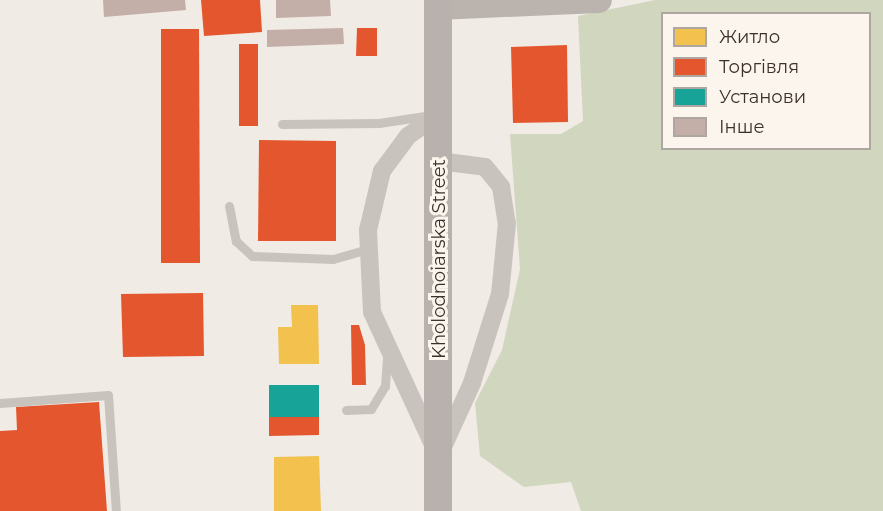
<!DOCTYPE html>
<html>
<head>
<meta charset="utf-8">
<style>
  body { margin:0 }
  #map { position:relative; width:883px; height:511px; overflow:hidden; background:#f0ebe5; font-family:Montserrat,sans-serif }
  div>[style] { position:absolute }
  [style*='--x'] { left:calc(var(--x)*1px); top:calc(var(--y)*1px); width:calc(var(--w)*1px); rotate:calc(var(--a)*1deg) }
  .green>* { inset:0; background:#d1d6bf }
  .homes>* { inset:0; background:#f2c14e }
  .shops>* { inset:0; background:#e4572e }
  .public>* { inset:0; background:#17a398 }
  .building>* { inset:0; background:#c3afa7 }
  .lane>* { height:9px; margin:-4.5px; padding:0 4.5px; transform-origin:4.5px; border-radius:4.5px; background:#c9c3be }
  .street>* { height:18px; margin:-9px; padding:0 9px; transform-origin:9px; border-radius:9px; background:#c9c3be }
  .secondary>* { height:26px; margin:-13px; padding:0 13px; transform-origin:13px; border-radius:13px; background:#bab3ae }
  .primary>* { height:28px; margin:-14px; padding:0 14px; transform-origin:14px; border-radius:14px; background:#b8b1ad }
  span { translate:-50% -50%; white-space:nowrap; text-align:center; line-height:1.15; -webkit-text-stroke:6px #fbf5ee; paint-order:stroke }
  .street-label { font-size:18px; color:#3b302b }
  .legend { position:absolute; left:661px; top:12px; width:210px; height:138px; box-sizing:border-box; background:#fbf5ee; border:2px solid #aea6a0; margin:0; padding:8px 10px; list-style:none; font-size:18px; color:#3b302b }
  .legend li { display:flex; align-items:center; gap:12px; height:30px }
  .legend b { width:30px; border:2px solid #aea6a0 }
</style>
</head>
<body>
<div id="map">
  <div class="green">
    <i style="clip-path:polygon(evenodd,655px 0,883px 0,883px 511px,581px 511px,571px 482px,524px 487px,480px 456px,475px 403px,502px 350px,520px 269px,510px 134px,561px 134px,583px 121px,578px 16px,655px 0,662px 14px,870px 14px,870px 148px,662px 148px,662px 14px)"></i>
  </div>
  <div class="homes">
    <i style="clip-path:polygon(291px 305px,318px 305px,319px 364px,279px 364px,278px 327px,292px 327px)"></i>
    <i style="clip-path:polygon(319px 456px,321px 511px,274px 511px,274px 457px)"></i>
  </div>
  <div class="shops">
    <i style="clip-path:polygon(201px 0,260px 0,262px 32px,204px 36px)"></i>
    <i style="clip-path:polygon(357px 28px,377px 28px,377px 56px,356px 56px)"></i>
    <i style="clip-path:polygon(161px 29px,199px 29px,200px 263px,161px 263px)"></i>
    <i style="clip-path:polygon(239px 44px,258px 44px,258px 126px,239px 126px)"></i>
    <i style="clip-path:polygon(567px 45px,568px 122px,513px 123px,511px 47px)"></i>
    <i style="clip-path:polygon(259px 140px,336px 141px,336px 241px,258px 241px)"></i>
    <i style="clip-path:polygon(203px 293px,204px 356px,123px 357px,121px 294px)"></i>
    <i style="clip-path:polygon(351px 325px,359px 325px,365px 345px,366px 385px,352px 385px)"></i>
    <i style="clip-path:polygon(99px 402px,107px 511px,0 511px,0 431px,17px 430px,16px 407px)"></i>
    <i style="clip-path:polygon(269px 417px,319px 417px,319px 435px,269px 436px)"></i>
  </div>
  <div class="public">
    <i style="clip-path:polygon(269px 385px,319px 385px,319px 417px,269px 417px)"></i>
  </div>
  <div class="building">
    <i style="clip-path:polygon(103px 0,185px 0,186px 10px,104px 17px)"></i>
    <i style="clip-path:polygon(276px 0,330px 0,331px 16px,276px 18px)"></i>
    <i style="clip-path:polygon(343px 28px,344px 44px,267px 47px,267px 30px)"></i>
  </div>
  <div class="lane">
    <i style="--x:282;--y:124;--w:97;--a:-0.6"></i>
    <i style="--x:379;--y:123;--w:53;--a:-8.7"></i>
    <i style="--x:229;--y:206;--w:36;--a:79"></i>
    <i style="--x:236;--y:241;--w:22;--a:43"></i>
    <i style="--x:252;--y:256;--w:81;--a:2.1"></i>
    <i style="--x:333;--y:259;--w:36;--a:-16"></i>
    <i style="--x:0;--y:403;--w:108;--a:-4.2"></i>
    <i style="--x:108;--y:395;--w:116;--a:86.1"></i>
    <i style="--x:346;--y:410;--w:25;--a:-2"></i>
    <i style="--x:371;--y:409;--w:27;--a:-59"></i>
    <i style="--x:385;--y:386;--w:32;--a:-86"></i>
  </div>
  <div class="street">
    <i style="--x:439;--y:161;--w:46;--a:7.4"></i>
    <i style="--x:485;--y:167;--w:26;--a:51"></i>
    <i style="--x:501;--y:187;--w:36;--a:81"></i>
    <i style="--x:507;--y:223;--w:71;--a:95.6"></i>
    <i style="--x:500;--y:294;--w:93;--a:107.5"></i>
    <i style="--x:472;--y:383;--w:70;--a:114.4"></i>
    <i style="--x:435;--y:449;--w:151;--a:-114.7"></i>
    <i style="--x:372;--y:312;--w:82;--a:-92.8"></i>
    <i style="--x:368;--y:230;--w:61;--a:-76.7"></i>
    <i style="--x:382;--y:171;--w:44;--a:-53.4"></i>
    <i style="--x:408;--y:136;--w:38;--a:-35"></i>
  </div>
  <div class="secondary">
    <i style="--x:438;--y:7;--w:161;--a:-2.5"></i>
  </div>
  <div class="primary">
    <i style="--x:438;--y:0;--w:511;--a:90"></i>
  </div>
  <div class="street-label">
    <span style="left:439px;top:259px;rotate:-90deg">Kholodnoiarska Street</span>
  </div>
  <ul class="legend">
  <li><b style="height:16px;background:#f2c14e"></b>Житло</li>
  <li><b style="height:16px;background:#e4572e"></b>Торгівля</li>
  <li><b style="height:16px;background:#17a398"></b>Установи</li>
  <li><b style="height:16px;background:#c3afa7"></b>Інше</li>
  </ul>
</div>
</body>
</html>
